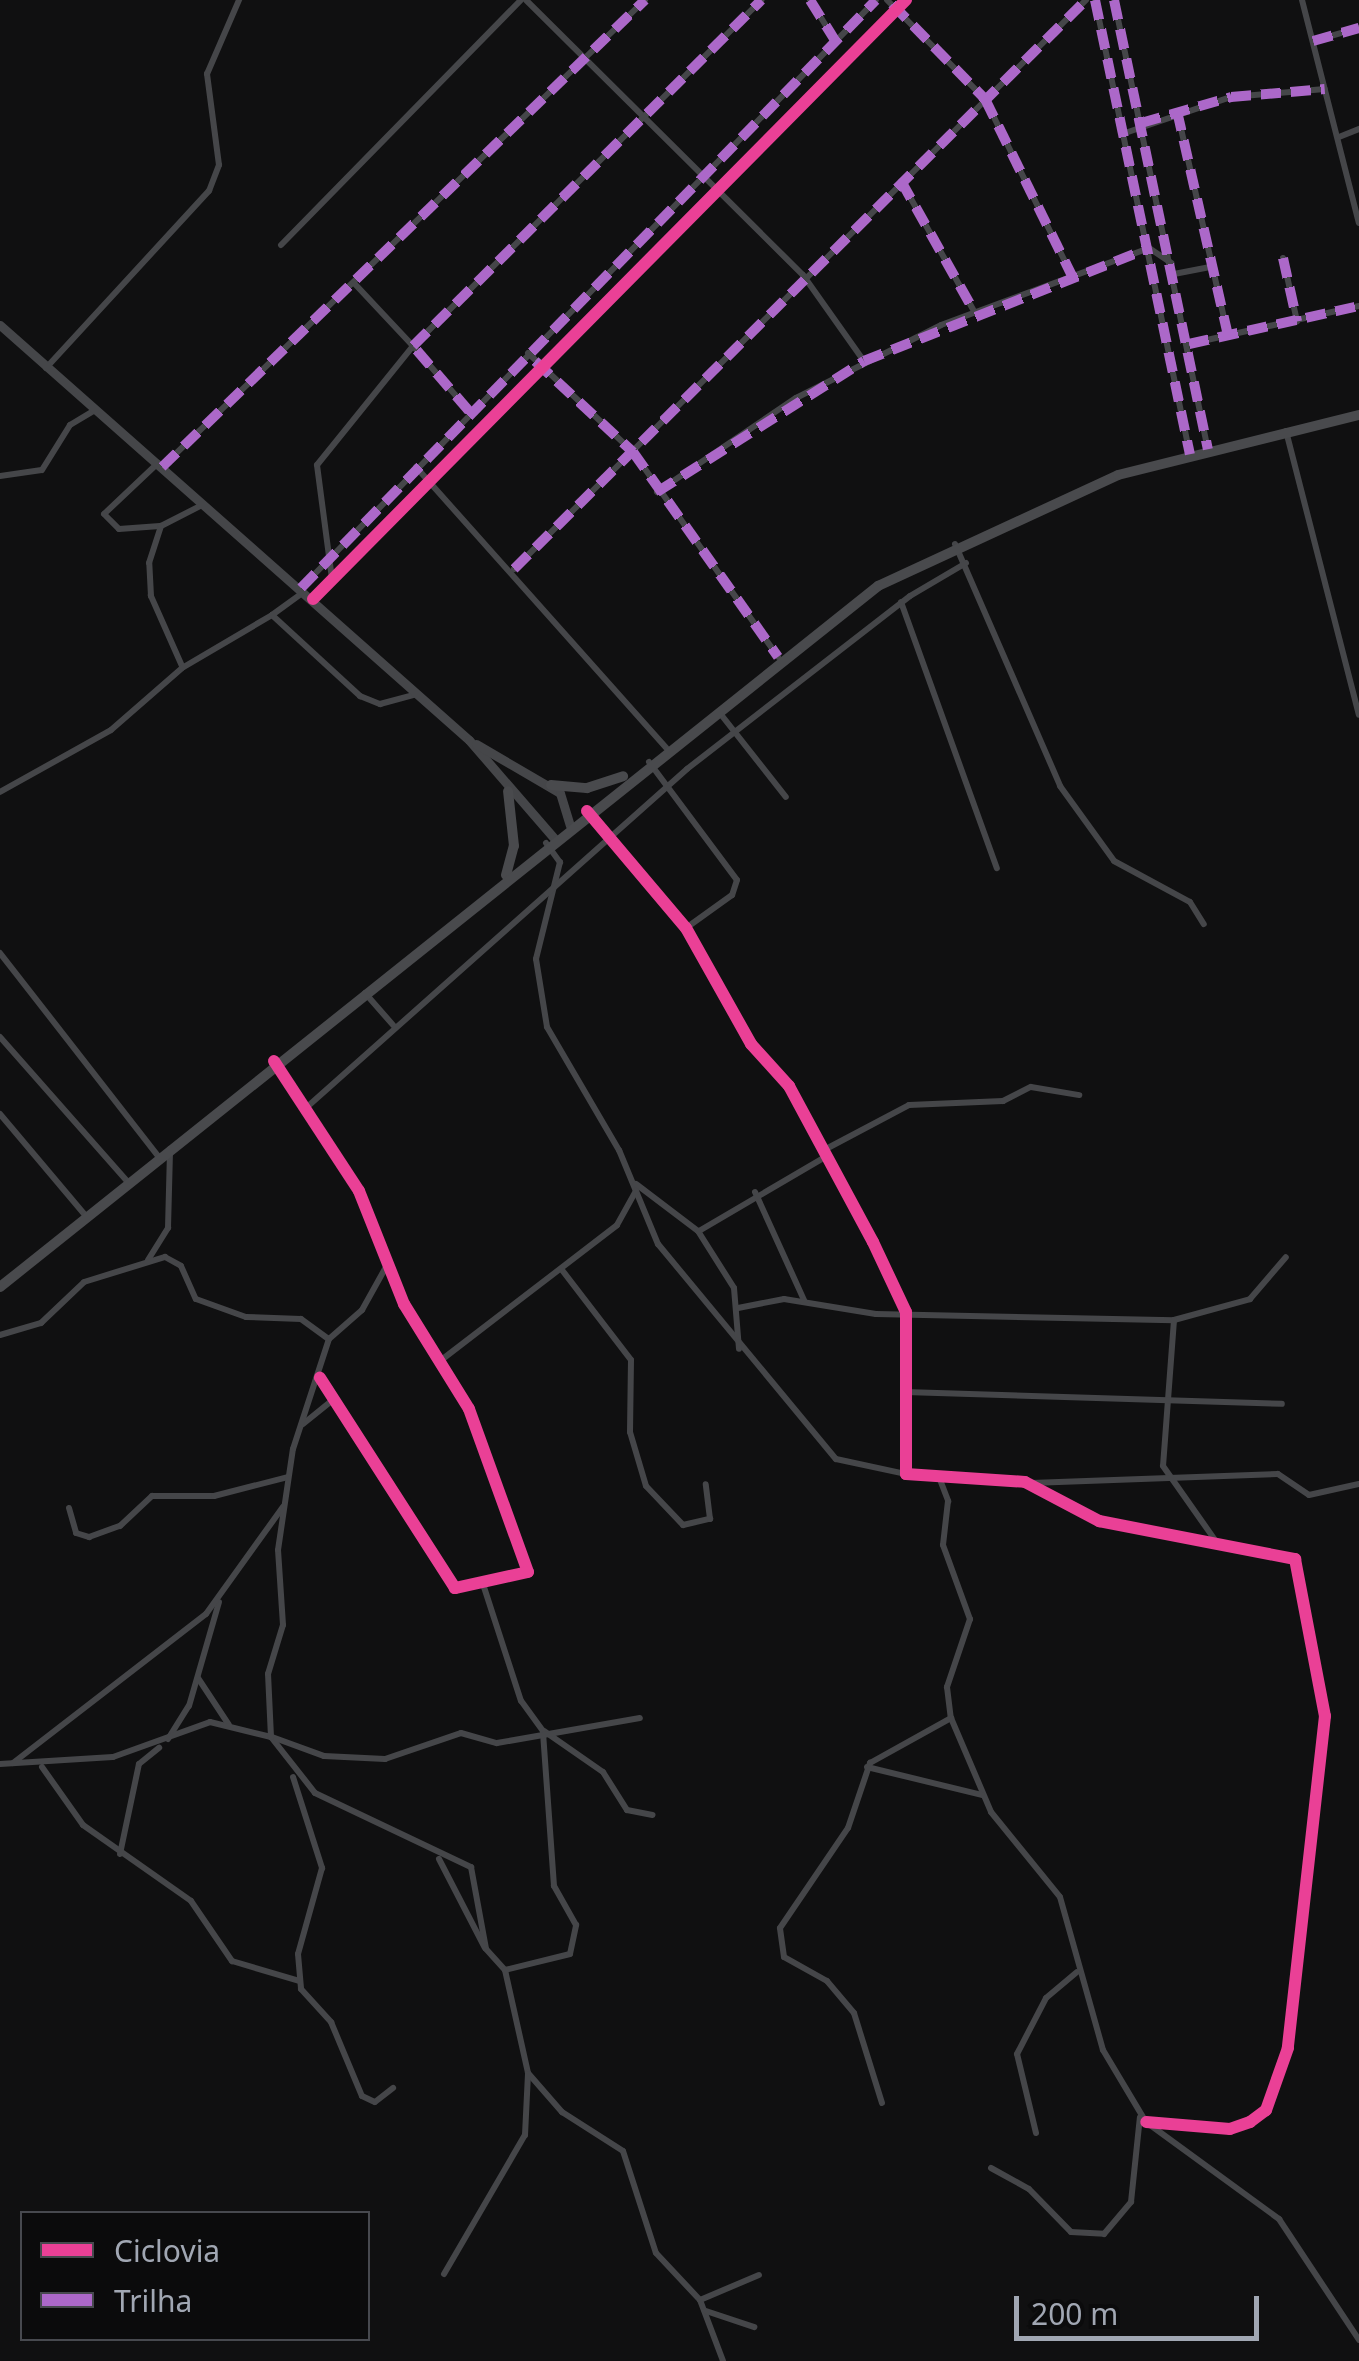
<!DOCTYPE html>
<html>
<head>
<meta charset="utf-8">
<style>
  body { margin:0 }
  #map { position:relative; width:1359px; height:2361px; overflow:hidden; background:#101011; font-family:"Noto Sans",sans-serif }
  div>[style] { position:absolute }
  [style*='--x'] { left:calc(var(--x)*1px); top:calc(var(--y)*1px); width:calc(var(--w)*1px); rotate:calc(var(--a)*1deg) }
  .minor>* { height:6px; margin:-3px; padding:0 3px; transform-origin:3px; border-radius:3px; background:#454649 }
  .tertiary>* { height:9px; margin:-4.5px; padding:0 4.5px; transform-origin:4.5px; border-radius:4.5px; background:#454649 }
  .secondary>* { height:10px; margin:-5px; padding:0 5px; transform-origin:5px; border-radius:5px; background:#494a4d }
  .quiet>* { height:10px; margin-top:-5px; transform-origin:0; background:repeating-linear-gradient(90deg,#ac68c9 0 20px,transparent 0 30px) }
  .cycleway>* { height:12px; margin:-6px; padding:0 6px; transform-origin:6px; border-radius:6px; background:#ea4096 }
  span { translate:-50% -50%; white-space:nowrap; text-align:center; line-height:1.15; -webkit-text-stroke:9px #0b0b0c; paint-order:stroke }
  .legend { position:absolute; left:20px; top:2211px; width:350px; height:130px; box-sizing:border-box; background:#0b0b0c; border:2px solid #47494f; margin:0; padding:12px 18px; list-style:none; font-size:30px; color:#a1a7b3 }
  .legend li { display:flex; align-items:center; gap:20px; height:50px }
  .legend b { width:50px; border:2px solid #47494f }
  .scale { position:absolute; left:1014px; top:2296px; width:245px; height:45px; box-sizing:border-box; border:5px solid #a1a7b3; border-top:0; padding-left:12px; font-size:30px; line-height:35px; white-space:nowrap; color:#a1a7b3; -webkit-text-stroke:8px #0b0b0c; paint-order:stroke }
</style>
</head>
<body>
<div id="map">
  <div class="minor">
    <i style="--x:526;--y:0;--w:390;--a:44.8"></i>
    <i style="--x:803;--y:275;--w:105;--a:54.7"></i>
    <i style="--x:810;--y:0;--w:49;--a:58.2"></i>
    <i style="--x:887;--y:0;--w:139;--a:45.3"></i>
    <i style="--x:985;--y:99;--w:197;--a:63.8"></i>
    <i style="--x:1095;--y:0;--w:464;--a:78.2"></i>
    <i style="--x:1114;--y:0;--w:459;--a:78.2"></i>
    <i style="--x:1302;--y:0;--w:230;--a:75.7"></i>
    <i style="--x:1313;--y:41;--w:48;--a:-15.8"></i>
    <i style="--x:1177;--y:111;--w:231;--a:77.2"></i>
    <i style="--x:1128;--y:132;--w:109;--a:-18.8"></i>
    <i style="--x:1231;--y:97;--w:94;--a:-4.9"></i>
    <i style="--x:1339;--y:137;--w:22;--a:-22"></i>
    <i style="--x:901;--y:181;--w:149;--a:60.7"></i>
    <i style="--x:281;--y:245;--w:343;--a:-45.6"></i>
    <i style="--x:1283;--y:258;--w:65;--a:77.5"></i>
    <i style="--x:1174;--y:274;--w:38;--a:-11"></i>
    <i style="--x:1189;--y:344;--w:174;--a:-12.6"></i>
    <i style="--x:528;--y:353;--w:144;--a:43.3"></i>
    <i style="--x:633;--y:452;--w:251;--a:54.7"></i>
    <i style="--x:46;--y:368;--w:241;--a:-47.4"></i>
    <i style="--x:209;--y:191;--w:28;--a:-69"></i>
    <i style="--x:219;--y:165;--w:92;--a:-97.5"></i>
    <i style="--x:207;--y:74;--w:81;--a:-66.6"></i>
    <i style="--x:469;--y:411;--w:86;--a:-130.7"></i>
    <i style="--x:413;--y:346;--w:491;--a:-44.8"></i>
    <i style="--x:1286;--y:431;--w:293;--a:75.6"></i>
    <i style="--x:158;--y:463;--w:74;--a:136.6"></i>
    <i style="--x:104;--y:514;--w:21;--a:45"></i>
    <i style="--x:119;--y:529;--w:41;--a:-4.2"></i>
    <i style="--x:162;--y:467;--w:672;--a:-44.04"></i>
    <i style="--x:416;--y:467;--w:376;--a:48.3"></i>
    <i style="--x:0;--y:476;--w:42;--a:-8.1"></i>
    <i style="--x:42;--y:470;--w:53;--a:-58.1"></i>
    <i style="--x:70;--y:425;--w:29;--a:-31"></i>
    <i style="--x:657;--y:492;--w:168;--a:-34.1"></i>
    <i style="--x:796;--y:398;--w:162;--a:-26.7"></i>
    <i style="--x:941;--y:325;--w:222;--a:-20.3"></i>
    <i style="--x:1149;--y:248;--w:27;--a:34"></i>
    <i style="--x:955;--y:544;--w:264;--a:66.5"></i>
    <i style="--x:1060;--y:786;--w:92;--a:54.2"></i>
    <i style="--x:1114;--y:861;--w:86;--a:28.3"></i>
    <i style="--x:1190;--y:902;--w:26;--a:58"></i>
    <i style="--x:514;--y:569;--w:807;--a:-44.85"></i>
    <i style="--x:332;--y:579;--w:115;--a:-97.5"></i>
    <i style="--x:317;--y:465;--w:153;--a:-51.1"></i>
    <i style="--x:413;--y:346;--w:85;--a:-133.1"></i>
    <i style="--x:301;--y:588;--w:822;--a:-45.64"></i>
    <i style="--x:313;--y:599;--w:843;--a:-45.29"></i>
    <i style="--x:901;--y:602;--w:283;--a:70.2"></i>
    <i style="--x:272;--y:615;--w:39;--a:-36"></i>
    <i style="--x:182;--y:666;--w:77;--a:-113.9"></i>
    <i style="--x:151;--y:596;--w:33;--a:-93"></i>
    <i style="--x:149;--y:563;--w:39;--a:-72"></i>
    <i style="--x:161;--y:526;--w:48;--a:-27.1"></i>
    <i style="--x:719;--y:712;--w:108;--a:51.8"></i>
    <i style="--x:649;--y:762;--w:147;--a:53.3"></i>
    <i style="--x:737;--y:880;--w:16;--a:108"></i>
    <i style="--x:732;--y:895;--w:57;--a:144.3"></i>
    <i style="--x:0;--y:792;--w:127;--a:-29.2"></i>
    <i style="--x:111;--y:730;--w:94;--a:-41.1"></i>
    <i style="--x:182;--y:668;--w:104;--a:-30.5"></i>
    <i style="--x:272;--y:615;--w:120;--a:42.6"></i>
    <i style="--x:360;--y:696;--w:22;--a:22"></i>
    <i style="--x:380;--y:704;--w:38;--a:-15"></i>
    <i style="--x:587;--y:811;--w:153;--a:49.8"></i>
    <i style="--x:686;--y:928;--w:133;--a:60.7"></i>
    <i style="--x:751;--y:1044;--w:57;--a:47.9"></i>
    <i style="--x:789;--y:1086;--w:177;--a:61.7"></i>
    <i style="--x:873;--y:1242;--w:77;--a:64.8"></i>
    <i style="--x:906;--y:1312;--w:162;--a:90"></i>
    <i style="--x:906;--y:1474;--w:119;--a:3.8"></i>
    <i style="--x:1025;--y:1482;--w:84;--a:27.8"></i>
    <i style="--x:1099;--y:1521;--w:200;--a:11"></i>
    <i style="--x:1295;--y:1559;--w:160;--a:79.2"></i>
    <i style="--x:1325;--y:1716;--w:334;--a:96.4"></i>
    <i style="--x:1288;--y:2048;--w:66;--a:109.5"></i>
    <i style="--x:1266;--y:2110;--w:20;--a:143"></i>
    <i style="--x:1250;--y:2122;--w:21;--a:161"></i>
    <i style="--x:1230;--y:2129;--w:84;--a:-175.2"></i>
    <i style="--x:546;--y:843;--w:24;--a:54"></i>
    <i style="--x:560;--y:862;--w:100;--a:103.9"></i>
    <i style="--x:536;--y:959;--w:69;--a:80.8"></i>
    <i style="--x:547;--y:1027;--w:143;--a:59.7"></i>
    <i style="--x:619;--y:1150;--w:102;--a:67.5"></i>
    <i style="--x:658;--y:1244;--w:279;--a:50.4"></i>
    <i style="--x:836;--y:1459;--w:72;--a:12.1"></i>
    <i style="--x:0;--y:953;--w:259;--a:52.1"></i>
    <i style="--x:365;--y:993;--w:43;--a:48.8"></i>
    <i style="--x:0;--y:1037;--w:193;--a:48.6"></i>
    <i style="--x:274;--y:1061;--w:155;--a:56.8"></i>
    <i style="--x:359;--y:1191;--w:122;--a:68.3"></i>
    <i style="--x:404;--y:1304;--w:123;--a:58.2"></i>
    <i style="--x:469;--y:1409;--w:173;--a:70.1"></i>
    <i style="--x:528;--y:1572;--w:75;--a:167.6"></i>
    <i style="--x:455;--y:1588;--w:250;--a:-122.7"></i>
    <i style="--x:307;--y:1107;--w:509;--a:-41.65"></i>
    <i style="--x:687;--y:769;--w:282;--a:-37.8"></i>
    <i style="--x:910;--y:596;--w:65;--a:-30.5"></i>
    <i style="--x:0;--y:1114;--w:133;--a:49.9"></i>
    <i style="--x:824;--y:1150;--w:96;--a:-27.9"></i>
    <i style="--x:909;--y:1105;--w:94;--a:-2.4"></i>
    <i style="--x:1003;--y:1101;--w:31;--a:-27"></i>
    <i style="--x:1031;--y:1087;--w:49;--a:9.5"></i>
    <i style="--x:636;--y:1184;--w:78;--a:37.2"></i>
    <i style="--x:698;--y:1231;--w:67;--a:57.7"></i>
    <i style="--x:734;--y:1288;--w:61;--a:85.3"></i>
    <i style="--x:755;--y:1192;--w:119;--a:65.6"></i>
    <i style="--x:699;--y:1231;--w:148;--a:-30.4"></i>
    <i style="--x:148;--y:1260;--w:38;--a:-58"></i>
    <i style="--x:168;--y:1228;--w:79;--a:-88.5"></i>
    <i style="--x:562;--y:1270;--w:113;--a:52.5"></i>
    <i style="--x:631;--y:1360;--w:72;--a:90.8"></i>
    <i style="--x:630;--y:1432;--w:56;--a:73.5"></i>
    <i style="--x:646;--y:1486;--w:54;--a:46.5"></i>
    <i style="--x:683;--y:1525;--w:28;--a:-13"></i>
    <i style="--x:710;--y:1519;--w:35;--a:-97"></i>
    <i style="--x:738;--y:1308;--w:47;--a:-11.1"></i>
    <i style="--x:784;--y:1299;--w:93;--a:9.3"></i>
    <i style="--x:876;--y:1314;--w:298;--a:1.2"></i>
    <i style="--x:1174;--y:1320;--w:79;--a:-15.4"></i>
    <i style="--x:1250;--y:1299;--w:55;--a:-49.4"></i>
    <i style="--x:1174;--y:1320;--w:146;--a:94.3"></i>
    <i style="--x:1163;--y:1466;--w:90;--a:54.9"></i>
    <i style="--x:0;--y:1335;--w:43;--a:-16.3"></i>
    <i style="--x:41;--y:1323;--w:59;--a:-43.6"></i>
    <i style="--x:84;--y:1282;--w:85;--a:-17.2"></i>
    <i style="--x:165;--y:1257;--w:18;--a:29"></i>
    <i style="--x:181;--y:1266;--w:36;--a:66"></i>
    <i style="--x:196;--y:1299;--w:53;--a:19.8"></i>
    <i style="--x:246;--y:1317;--w:55;--a:2.1"></i>
    <i style="--x:301;--y:1319;--w:34;--a:36"></i>
    <i style="--x:440;--y:1361;--w:223;--a:-37.5"></i>
    <i style="--x:617;--y:1225;--w:39;--a:-61"></i>
    <i style="--x:905;--y:1392;--w:377;--a:1.8"></i>
    <i style="--x:303;--y:1424;--w:40;--a:-39"></i>
    <i style="--x:939;--y:1477;--w:26;--a:69"></i>
    <i style="--x:948;--y:1501;--w:44;--a:96.5"></i>
    <i style="--x:943;--y:1545;--w:79;--a:70"></i>
    <i style="--x:970;--y:1619;--w:72;--a:108.7"></i>
    <i style="--x:947;--y:1687;--w:31;--a:83"></i>
    <i style="--x:951;--y:1718;--w:102;--a:66.9"></i>
    <i style="--x:991;--y:1812;--w:109;--a:50.9"></i>
    <i style="--x:1060;--y:1897;--w:159;--a:74.3"></i>
    <i style="--x:1103;--y:2050;--w:84;--a:59.2"></i>
    <i style="--x:1146;--y:2122;--w:165;--a:36.1"></i>
    <i style="--x:1279;--y:2219;--w:145;--a:56.5"></i>
    <i style="--x:1031;--y:1483;--w:247;--a:-2.1"></i>
    <i style="--x:1278;--y:1474;--w:37;--a:34"></i>
    <i style="--x:1309;--y:1495;--w:51;--a:-12.4"></i>
    <i style="--x:69;--y:1508;--w:26;--a:74"></i>
    <i style="--x:76;--y:1533;--w:14;--a:17"></i>
    <i style="--x:89;--y:1537;--w:33;--a:-20"></i>
    <i style="--x:120;--y:1526;--w:44;--a:-43.2"></i>
    <i style="--x:152;--y:1496;--w:62;--a:0"></i>
    <i style="--x:214;--y:1496;--w:76;--a:-14.4"></i>
    <i style="--x:198;--y:1678;--w:56;--a:56.6"></i>
    <i style="--x:544;--y:1731;--w:72;--a:34.8"></i>
    <i style="--x:603;--y:1772;--w:45;--a:57.7"></i>
    <i style="--x:627;--y:1810;--w:26;--a:11"></i>
    <i style="--x:271;--y:1737;--w:71;--a:51.8"></i>
    <i style="--x:315;--y:1793;--w:173;--a:25.4"></i>
    <i style="--x:471;--y:1867;--w:83;--a:79.6"></i>
    <i style="--x:486;--y:1949;--w:28;--a:48"></i>
    <i style="--x:505;--y:1970;--w:67;--a:-13.8"></i>
    <i style="--x:570;--y:1954;--w:30;--a:-78"></i>
    <i style="--x:576;--y:1925;--w:45;--a:-119.4"></i>
    <i style="--x:554;--y:1886;--w:155;--a:-94.1"></i>
    <i style="--x:543;--y:1731;--w:37;--a:-126"></i>
    <i style="--x:521;--y:1701;--w:123;--a:-108"></i>
    <i style="--x:272;--y:1737;--w:55;--a:20.1"></i>
    <i style="--x:324;--y:1756;--w:61;--a:2.8"></i>
    <i style="--x:385;--y:1759;--w:80;--a:-18.9"></i>
    <i style="--x:461;--y:1733;--w:37;--a:16"></i>
    <i style="--x:497;--y:1743;--w:145;--a:-9.9"></i>
    <i style="--x:168;--y:1739;--w:39;--a:-58"></i>
    <i style="--x:189;--y:1706;--w:108;--a:-73.9"></i>
    <i style="--x:13;--y:1763;--w:244;--a:-37.7"></i>
    <i style="--x:206;--y:1614;--w:132;--a:-54.3"></i>
    <i style="--x:0;--y:1764;--w:113;--a:-3.5"></i>
    <i style="--x:113;--y:1757;--w:103;--a:-19.8"></i>
    <i style="--x:210;--y:1722;--w:63;--a:13.8"></i>
    <i style="--x:271;--y:1737;--w:63;--a:-92.7"></i>
    <i style="--x:268;--y:1674;--w:51;--a:-73"></i>
    <i style="--x:283;--y:1625;--w:75;--a:-93.8"></i>
    <i style="--x:278;--y:1550;--w:102;--a:-81.6"></i>
    <i style="--x:293;--y:1449;--w:116;--a:-71.9"></i>
    <i style="--x:329;--y:1339;--w:44;--a:-41.3"></i>
    <i style="--x:362;--y:1310;--w:51;--a:-60.9"></i>
    <i style="--x:42;--y:1767;--w:71;--a:54.7"></i>
    <i style="--x:83;--y:1825;--w:132;--a:35.1"></i>
    <i style="--x:191;--y:1901;--w:73;--a:55.7"></i>
    <i style="--x:232;--y:1961;--w:70;--a:16.6"></i>
    <i style="--x:867;--y:1767;--w:118;--a:13.7"></i>
    <i style="--x:293;--y:1777;--w:96;--a:72.3"></i>
    <i style="--x:322;--y:1868;--w:89;--a:105.6"></i>
    <i style="--x:298;--y:1954;--w:35;--a:85"></i>
    <i style="--x:301;--y:1989;--w:45;--a:47.7"></i>
    <i style="--x:331;--y:2022;--w:80;--a:67.3"></i>
    <i style="--x:362;--y:2096;--w:14;--a:25"></i>
    <i style="--x:375;--y:2102;--w:23;--a:-38"></i>
    <i style="--x:120;--y:1854;--w:92;--a:-78.1"></i>
    <i style="--x:139;--y:1764;--w:26;--a:-39"></i>
    <i style="--x:439;--y:1859;--w:100;--a:62.7"></i>
    <i style="--x:505;--y:1970;--w:106;--a:77.4"></i>
    <i style="--x:528;--y:2073;--w:52;--a:48.9"></i>
    <i style="--x:562;--y:2112;--w:72;--a:32.6"></i>
    <i style="--x:623;--y:2151;--w:107;--a:72.1"></i>
    <i style="--x:656;--y:2253;--w:64;--a:46.9"></i>
    <i style="--x:700;--y:2300;--w:65;--a:69.3"></i>
    <i style="--x:882;--y:2103;--w:94;--a:-107.3"></i>
    <i style="--x:854;--y:2013;--w:42;--a:-130.2"></i>
    <i style="--x:827;--y:1981;--w:49;--a:-150.8"></i>
    <i style="--x:784;--y:1957;--w:29;--a:-98"></i>
    <i style="--x:780;--y:1928;--w:121;--a:-55.8"></i>
    <i style="--x:848;--y:1828;--w:69;--a:-71.3"></i>
    <i style="--x:870;--y:1763;--w:93;--a:-29.1"></i>
    <i style="--x:1036;--y:2133;--w:81;--a:-103.5"></i>
    <i style="--x:1017;--y:2054;--w:63;--a:-62.6"></i>
    <i style="--x:1046;--y:1998;--w:40;--a:-40"></i>
    <i style="--x:991;--y:2168;--w:43;--a:28.9"></i>
    <i style="--x:1029;--y:2189;--w:60;--a:45.7"></i>
    <i style="--x:1071;--y:2232;--w:33;--a:3"></i>
    <i style="--x:1104;--y:2234;--w:42;--a:-49.8"></i>
    <i style="--x:1131;--y:2202;--w:85;--a:-84"></i>
    <i style="--x:444;--y:2274;--w:161;--a:-59.8"></i>
    <i style="--x:525;--y:2135;--w:61;--a:-87.2"></i>
    <i style="--x:700;--y:2300;--w:64;--a:-23"></i>
    <i style="--x:706;--y:2311;--w:51;--a:18.4"></i>
  </div>
  <div class="tertiary">
    <i style="--x:0;--y:325;--w:626;--a:41.5"></i>
    <i style="--x:469;--y:740;--w:130;--a:49.1"></i>
    <i style="--x:476;--y:744;--w:97;--a:30.3"></i>
    <i style="--x:560;--y:793;--w:34;--a:73"></i>
  </div>
  <div class="secondary">
    <i style="--x:551;--y:785;--w:36;--a:5"></i>
    <i style="--x:587;--y:788;--w:38;--a:-18"></i>
    <i style="--x:506;--y:875;--w:30;--a:-75"></i>
    <i style="--x:514;--y:846;--w:55;--a:-96.2"></i>
    <i style="--x:0;--y:1287;--w:1124;--a:-38.6"></i>
    <i style="--x:878;--y:586;--w:264;--a:-24.8"></i>
    <i style="--x:1118;--y:475;--w:248;--a:-14"></i>
  </div>
  <div class="quiet">
    <i style="--x:810;--y:0;--w:49;--a:58.2"></i>
    <i style="--x:1095;--y:0;--w:464;--a:78.2"></i>
    <i style="--x:1114;--y:0;--w:459;--a:78.2"></i>
    <i style="--x:892;--y:4;--w:133;--a:45.6"></i>
    <i style="--x:985;--y:99;--w:197;--a:63.8"></i>
    <i style="--x:1313;--y:41;--w:48;--a:-15.8"></i>
    <i style="--x:1177;--y:111;--w:231;--a:77.2"></i>
    <i style="--x:1141;--y:123;--w:94;--a:-16.1"></i>
    <i style="--x:1231;--y:97;--w:94;--a:-4.9"></i>
    <i style="--x:901;--y:181;--w:149;--a:60.7"></i>
    <i style="--x:1283;--y:258;--w:65;--a:77.5"></i>
    <i style="--x:1189;--y:344;--w:174;--a:-12.6"></i>
    <i style="--x:535;--y:361;--w:134;--a:42.9"></i>
    <i style="--x:633;--y:452;--w:251;--a:54.7"></i>
    <i style="--x:469;--y:411;--w:86;--a:-130.7"></i>
    <i style="--x:413;--y:346;--w:491;--a:-44.8"></i>
    <i style="--x:162;--y:467;--w:672;--a:-44.04"></i>
    <i style="--x:657;--y:492;--w:245;--a:-32.3"></i>
    <i style="--x:864;--y:361;--w:307;--a:-21.6"></i>
    <i style="--x:514;--y:569;--w:807;--a:-44.85"></i>
    <i style="--x:301;--y:588;--w:822;--a:-45.64"></i>
  </div>
  <div class="cycleway">
    <i style="--x:313;--y:599;--w:843;--a:-45.29"></i>
    <i style="--x:587;--y:811;--w:153;--a:49.8"></i>
    <i style="--x:686;--y:928;--w:133;--a:60.7"></i>
    <i style="--x:751;--y:1044;--w:57;--a:47.9"></i>
    <i style="--x:789;--y:1086;--w:177;--a:61.7"></i>
    <i style="--x:873;--y:1242;--w:77;--a:64.8"></i>
    <i style="--x:906;--y:1312;--w:162;--a:90"></i>
    <i style="--x:906;--y:1474;--w:119;--a:3.8"></i>
    <i style="--x:1025;--y:1482;--w:84;--a:27.8"></i>
    <i style="--x:1099;--y:1521;--w:200;--a:11"></i>
    <i style="--x:1295;--y:1559;--w:160;--a:79.2"></i>
    <i style="--x:1325;--y:1716;--w:334;--a:96.4"></i>
    <i style="--x:1288;--y:2048;--w:66;--a:109.5"></i>
    <i style="--x:1266;--y:2110;--w:20;--a:143"></i>
    <i style="--x:1250;--y:2122;--w:21;--a:161"></i>
    <i style="--x:1230;--y:2129;--w:84;--a:-175.2"></i>
    <i style="--x:274;--y:1061;--w:155;--a:56.8"></i>
    <i style="--x:359;--y:1191;--w:122;--a:68.3"></i>
    <i style="--x:404;--y:1304;--w:123;--a:58.2"></i>
    <i style="--x:469;--y:1409;--w:173;--a:70.1"></i>
    <i style="--x:528;--y:1572;--w:75;--a:167.6"></i>
    <i style="--x:455;--y:1588;--w:250;--a:-122.7"></i>
  </div>
  <ul class="legend">
  <li><b style="height:12px;background:#ea4096"></b>Ciclovia</li>
  <li><b style="height:12px;background:#ac68c9"></b>Trilha</li>
  </ul>
  <div class="scale">200 m</div>
</div>
</body>
</html>
